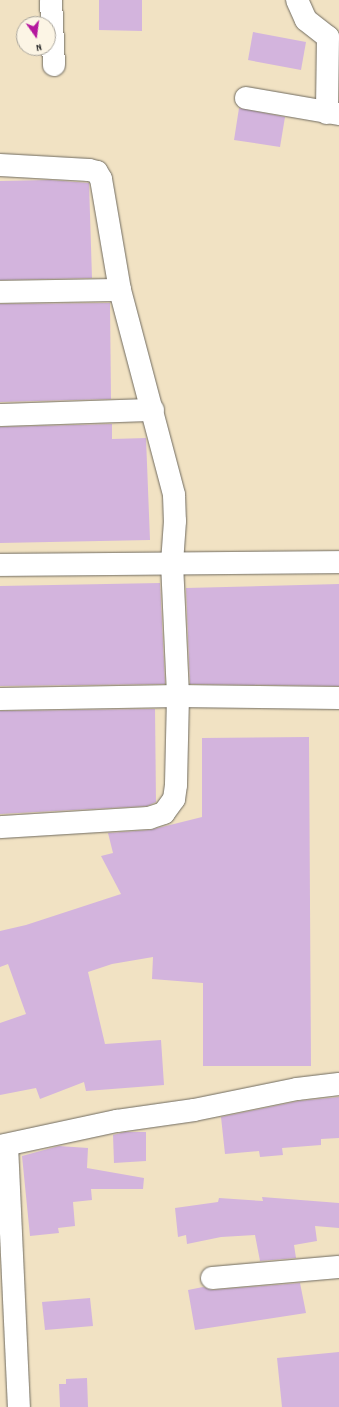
<!DOCTYPE html>
<html>
<head>
<meta charset="utf-8">
<style>
  body { margin:0 }
  #map { position:relative; width:339px; height:1407px; overflow:hidden; background:#f1e2c3; font-family:Dekko,sans-serif }
  div>[style] { position:absolute }
  [style*='--x'] { left:calc(var(--x)*1px); top:calc(var(--y)*1px); width:calc(var(--w)*1px); rotate:calc(var(--a)*1deg) }
  .building>* { inset:0; background:#d3b4dd }
  .roads { filter:drop-shadow(0 0 1px #706b60) drop-shadow(0 0 1px #706b60) }
  .minor>* { height:22px; margin:-11px; padding:0 11px; transform-origin:11px; border-radius:11px; background:#fff }
  span { translate:-50% -50%; white-space:nowrap; text-align:center; line-height:1.15; -webkit-text-stroke:4px #fcf5e5; paint-order:stroke }
  .north { position:absolute; left:16px; top:16px; width:40px; height:40px; box-sizing:border-box; background:#fcf5e5; border:1px solid #a8a49b; border-radius:50%; rotate:166deg; font-size:11px; font-weight:700; line-height:16px; text-align:center; color:#2b2b2b }
  .north::after { content:''; display:block; margin:auto; width:14px; height:18px; background:#b5179e; clip-path:polygon(50% 0,100% 100%,50% 72%,0 100%) }
</style>
</head>
<body>
<div id="map">
  <div class="building">
    <i style="clip-path:polygon(99px 0,142px 0,142px 31px,99px 30px)"></i>
    <i style="clip-path:polygon(253px 32px,306px 42px,301px 70px,248px 60px)"></i>
    <i style="clip-path:polygon(239px 108px,285px 117px,280px 147px,234px 140px)"></i>
    <i style="clip-path:polygon(50px 180px,89px 183px,92px 278px,0 280px,0 181px)"></i>
    <i style="clip-path:polygon(110px 303px,111px 399px,0 402px,0 304px)"></i>
    <i style="clip-path:polygon(112px 424px,112px 439px,146px 438px,150px 540px,0 543px,0 427px)"></i>
    <i style="clip-path:polygon(160px 583px,165px 684px,0 686px,0 586px)"></i>
    <i style="clip-path:polygon(339px 584px,339px 686px,190px 684px,186px 588px)"></i>
    <i style="clip-path:polygon(155px 709px,156px 802px,147px 806px,0 814px,0 711px)"></i>
    <i style="clip-path:polygon(309px 737px,311px 1066px,203px 1066px,203px 983px,152px 979px,153px 957px,112px 964px,88px 972px,105px 1044px,161px 1040px,164px 1085px,86px 1091px,84px 1082px,40px 1099px,36px 1088px,0 1095px,0 1023px,26px 1014px,8px 964px,0 967px,0 931px,26px 925px,121px 894px,101px 856px,113px 853px,108px 833px,150px 830px,202px 817px,202px 738px)"></i>
    <i style="clip-path:polygon(339px 1097px,339px 1138px,321px 1139px,321px 1145px,282px 1148px,283px 1155px,260px 1157px,259px 1151px,225px 1154px,221px 1117px,299px 1101px)"></i>
    <i style="clip-path:polygon(125px 1132px,146px 1132px,146px 1161px,114px 1163px,113px 1135px)"></i>
    <i style="clip-path:polygon(59px 1146px,88px 1148px,87px 1168px,144px 1178px,143px 1189px,91px 1189px,92px 1200px,73px 1202px,75px 1226px,58px 1228px,59px 1233px,30px 1236px,22px 1156px)"></i>
    <i style="clip-path:polygon(262px 1197px,339px 1203px,339px 1228px,315px 1226px,317px 1241px,294px 1245px,296px 1258px,260px 1261px,255px 1235px,221px 1237px,187px 1244px,186px 1235px,178px 1237px,175px 1208px,218px 1202px,219px 1198px,263px 1201px)"></i>
    <i style="clip-path:polygon(300px 1283px,306px 1313px,195px 1330px,188px 1290px,203px 1287px,213px 1290px)"></i>
    <i style="clip-path:polygon(90px 1298px,93px 1326px,45px 1330px,42px 1302px)"></i>
    <i style="clip-path:polygon(339px 1352px,339px 1407px,282px 1407px,277px 1358px)"></i>
    <i style="clip-path:polygon(87px 1378px,88px 1407px,60px 1407px,59px 1384px,66px 1384px,66px 1379px)"></i>
  </div>
  <div class="roads">
    <div class="minor">
      <i style="--x:51;--y:0;--w:65;--a:87.4"></i>
      <i style="--x:297;--y:0;--w:22;--a:66"></i>
      <i style="--x:306;--y:20;--w:28;--a:38"></i>
      <i style="--x:328;--y:37;--w:76;--a:90.8"></i>
      <i style="--x:246;--y:98;--w:94;--a:9.8"></i>
      <i style="--x:0;--y:165;--w:89;--a:3.2"></i>
      <i style="--x:89;--y:170;--w:8;--a:14"></i>
      <i style="--x:97;--y:172;--w:8;--a:60"></i>
      <i style="--x:101;--y:179;--w:113;--a:80.3"></i>
      <i style="--x:120;--y:290;--w:212;--a:75.2"></i>
      <i style="--x:174;--y:495;--w:26;--a:88"></i>
      <i style="--x:175;--y:521;--w:42;--a:94.1"></i>
      <i style="--x:172;--y:563;--w:133;--a:87.4"></i>
      <i style="--x:178;--y:696;--w:89;--a:91.3"></i>
      <i style="--x:176;--y:785;--w:14;--a:98"></i>
      <i style="--x:174;--y:799;--w:17;--a:126"></i>
      <i style="--x:164;--y:813;--w:16;--a:162"></i>
      <i style="--x:149;--y:818;--w:149;--a:176.5"></i>
      <i style="--x:0;--y:292;--w:120;--a:-1"></i>
      <i style="--x:0;--y:415;--w:153;--a:-1.9"></i>
      <i style="--x:0;--y:565;--w:339;--a:-0.5"></i>
      <i style="--x:0;--y:699;--w:178;--a:-1"></i>
      <i style="--x:178;--y:696;--w:161;--a:0.7"></i>
      <i style="--x:7;--y:1145;--w:262;--a:87.4"></i>
      <i style="--x:0;--y:1146;--w:120;--a:-12.1"></i>
      <i style="--x:117;--y:1121;--w:78;--a:-8.1"></i>
      <i style="--x:194;--y:1110;--w:105;--a:-11.5"></i>
      <i style="--x:297;--y:1089;--w:42;--a:-6.8"></i>
      <i style="--x:212;--y:1278;--w:127;--a:-5"></i>
    </div>
  </div>
  <div class="north">N</div>
</div>
</body>
</html>
